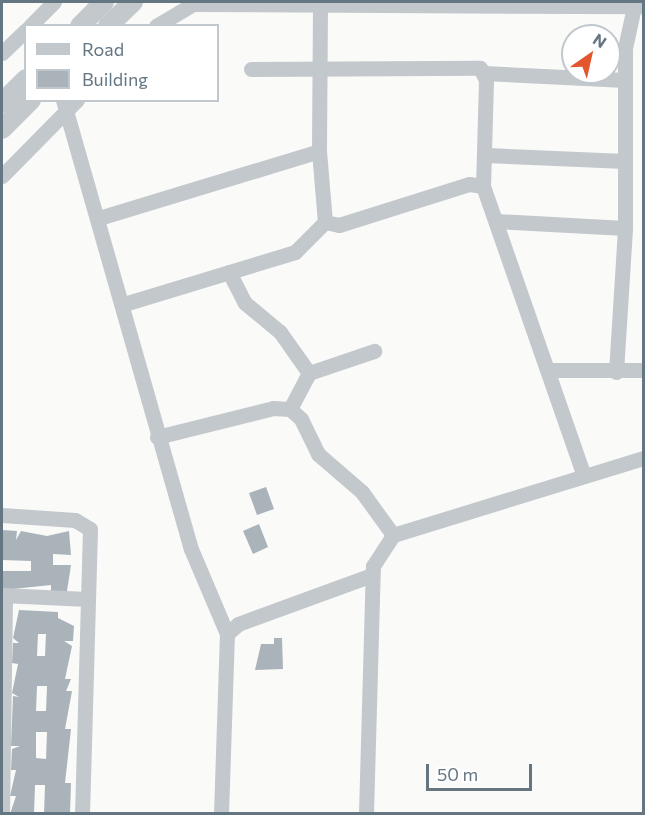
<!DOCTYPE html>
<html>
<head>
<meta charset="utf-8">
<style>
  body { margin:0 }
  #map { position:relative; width:645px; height:815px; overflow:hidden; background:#fafaf8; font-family:Commissioner,sans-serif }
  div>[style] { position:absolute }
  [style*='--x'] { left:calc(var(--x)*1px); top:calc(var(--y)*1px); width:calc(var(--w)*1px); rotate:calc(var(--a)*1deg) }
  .building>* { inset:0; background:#aab3b9 }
  .minor>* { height:15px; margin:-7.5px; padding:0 7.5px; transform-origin:7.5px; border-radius:7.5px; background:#c3c8cc }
  .tertiary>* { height:20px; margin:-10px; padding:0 10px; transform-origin:10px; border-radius:10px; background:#c3c8cc }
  span { translate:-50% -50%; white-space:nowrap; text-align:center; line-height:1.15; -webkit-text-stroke:6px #fff; paint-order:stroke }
  .frame { position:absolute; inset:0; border:3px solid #657683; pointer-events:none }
  .legend { position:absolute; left:24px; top:24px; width:195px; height:78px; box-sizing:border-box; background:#fff; border:2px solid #c1c8cd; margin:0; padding:8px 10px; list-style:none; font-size:18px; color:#657683 }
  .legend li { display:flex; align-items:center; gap:12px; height:30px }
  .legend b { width:30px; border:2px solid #c1c8cd }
  .north { position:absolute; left:561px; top:24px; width:60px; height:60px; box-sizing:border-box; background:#fff; border:2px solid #c1c8cd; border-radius:50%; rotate:34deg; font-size:16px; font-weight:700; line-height:24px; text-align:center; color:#657683 }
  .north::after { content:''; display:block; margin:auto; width:21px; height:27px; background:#e4572e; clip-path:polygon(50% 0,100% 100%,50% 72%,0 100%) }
  .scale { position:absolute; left:426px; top:764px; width:106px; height:27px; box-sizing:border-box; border:3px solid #657683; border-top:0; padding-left:8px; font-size:18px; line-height:21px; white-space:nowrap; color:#657683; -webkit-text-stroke:4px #fff; paint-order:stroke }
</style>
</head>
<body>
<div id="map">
  <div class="building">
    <i style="clip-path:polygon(266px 487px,274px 509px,257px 515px,249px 493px)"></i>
    <i style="clip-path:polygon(259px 524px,268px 547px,253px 554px,243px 531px)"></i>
    <i style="clip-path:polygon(2px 530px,17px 531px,16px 540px,21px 531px,47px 536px,69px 531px,71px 555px,53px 554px,53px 565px,71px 565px,67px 591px,51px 591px,51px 585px,3px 590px,2px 571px,31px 571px,31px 561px,2px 560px)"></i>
    <i style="clip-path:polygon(evenodd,19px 610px,58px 612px,58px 618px,74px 626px,73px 641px,64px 641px,72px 646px,65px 679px,71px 679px,66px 691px,72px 691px,65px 729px,71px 729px,65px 783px,71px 783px,70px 814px,44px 814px,45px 785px,35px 785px,34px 814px,10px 814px,16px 796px,10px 796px,16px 770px,11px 770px,12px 749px,20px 746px,11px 746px,13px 696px,19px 697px,12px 693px,18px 664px,12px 663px,13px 643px,19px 643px,13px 638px,19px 610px,38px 634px,46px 634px,45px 656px,37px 656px,38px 634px,19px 610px,37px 686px,47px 686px,46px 711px,36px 711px,37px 686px,19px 610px,36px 732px,47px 732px,46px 759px,36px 758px,36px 732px)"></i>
    <i style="clip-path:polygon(274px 638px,282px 638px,283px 669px,255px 670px,261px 644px,274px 644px)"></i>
  </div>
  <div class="minor">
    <i style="--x:320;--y:5;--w:146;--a:90.4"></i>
    <i style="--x:319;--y:151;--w:71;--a:85.2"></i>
    <i style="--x:325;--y:222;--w:14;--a:12"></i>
    <i style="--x:339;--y:225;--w:136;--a:-17.5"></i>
    <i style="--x:469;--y:184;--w:14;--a:8"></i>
    <i style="--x:483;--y:186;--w:307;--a:70.8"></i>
    <i style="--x:30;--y:26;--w:34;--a:-45"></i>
    <i style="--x:156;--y:26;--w:43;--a:-30.7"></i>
    <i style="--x:193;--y:4;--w:451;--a:0.3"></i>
    <i style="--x:2;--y:53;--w:33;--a:-44"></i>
    <i style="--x:251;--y:69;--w:229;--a:-0.3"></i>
    <i style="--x:480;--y:68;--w:13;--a:63"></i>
    <i style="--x:486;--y:80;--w:106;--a:91.6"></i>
    <i style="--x:484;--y:73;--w:141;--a:2.8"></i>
    <i style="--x:63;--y:100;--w:467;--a:74.1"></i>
    <i style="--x:191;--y:549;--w:92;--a:67"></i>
    <i style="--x:486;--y:155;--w:139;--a:2.5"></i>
    <i style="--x:2;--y:176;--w:107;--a:-45.4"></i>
    <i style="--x:99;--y:218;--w:230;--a:-16.9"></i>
    <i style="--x:496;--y:221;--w:129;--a:3.1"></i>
    <i style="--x:229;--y:272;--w:35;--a:63"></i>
    <i style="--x:245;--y:303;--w:45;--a:39.6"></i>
    <i style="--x:280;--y:332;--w:50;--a:54.7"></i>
    <i style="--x:124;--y:304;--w:179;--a:-16.9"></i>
    <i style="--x:295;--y:252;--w:42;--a:-45"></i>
    <i style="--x:548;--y:370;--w:96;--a:0"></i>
    <i style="--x:616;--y:372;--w:144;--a:-86.4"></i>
    <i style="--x:625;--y:228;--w:180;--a:-90"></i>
    <i style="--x:625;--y:48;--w:47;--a:-77.7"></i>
    <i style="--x:290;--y:409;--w:41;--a:-62.2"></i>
    <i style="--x:309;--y:373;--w:69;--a:-18.7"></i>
    <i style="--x:157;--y:437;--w:120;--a:-14"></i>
    <i style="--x:273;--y:408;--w:17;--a:3"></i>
    <i style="--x:290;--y:409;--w:15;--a:42"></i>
    <i style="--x:301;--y:419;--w:39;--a:64"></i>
    <i style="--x:318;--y:454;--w:58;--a:40.8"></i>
    <i style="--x:362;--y:492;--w:53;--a:54.2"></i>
    <i style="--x:393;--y:535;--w:263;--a:-17.1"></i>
    <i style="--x:2;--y:515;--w:73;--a:3.9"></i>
    <i style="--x:75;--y:520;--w:17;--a:31"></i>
    <i style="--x:90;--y:529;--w:285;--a:91.6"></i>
    <i style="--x:2;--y:595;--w:85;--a:2.7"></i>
    <i style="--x:2;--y:814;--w:219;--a:-89.2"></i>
    <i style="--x:221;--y:814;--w:180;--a:-88.1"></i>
    <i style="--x:227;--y:634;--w:15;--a:-42"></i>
    <i style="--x:238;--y:624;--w:143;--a:-20.1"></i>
    <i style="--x:366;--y:814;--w:248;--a:-88.4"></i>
    <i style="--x:373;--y:566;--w:37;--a:-57"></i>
  </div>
  <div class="tertiary">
    <i style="--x:80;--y:26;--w:34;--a:-45"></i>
    <i style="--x:108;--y:26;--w:35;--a:-44"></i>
    <i style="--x:2;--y:103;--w:34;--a:-45"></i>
    <i style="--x:2;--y:129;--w:41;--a:-45"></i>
  </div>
  <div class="frame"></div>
  <ul class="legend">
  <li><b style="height:8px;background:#c3c8cc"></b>Road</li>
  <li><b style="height:16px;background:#aab3b9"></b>Building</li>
  </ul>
  <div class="north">N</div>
  <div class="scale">50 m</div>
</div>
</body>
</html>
